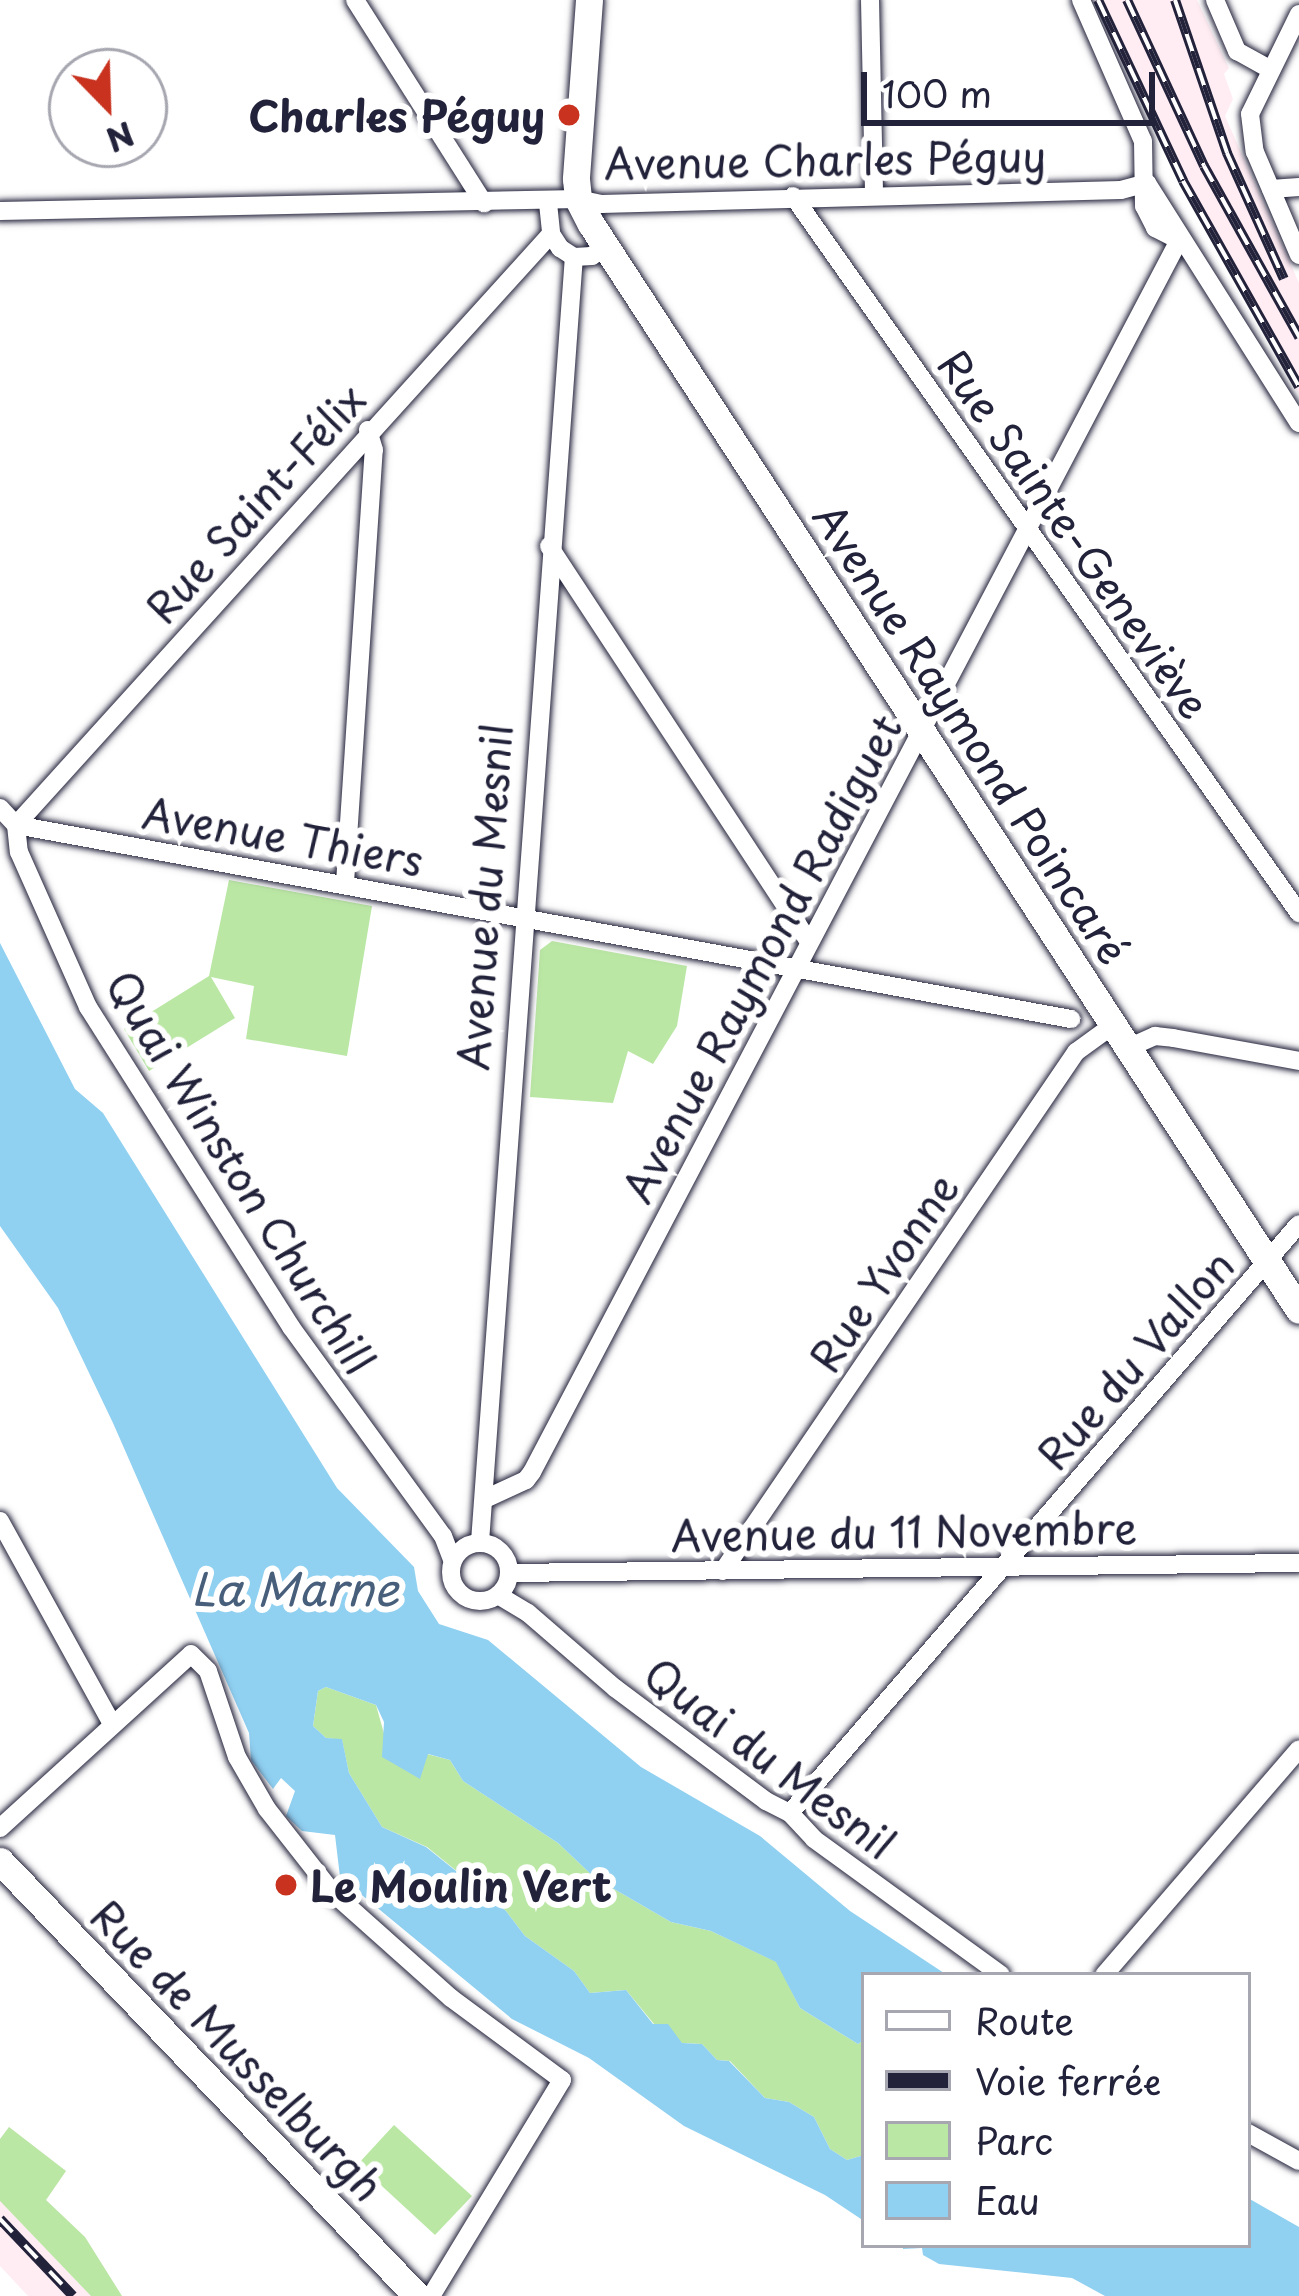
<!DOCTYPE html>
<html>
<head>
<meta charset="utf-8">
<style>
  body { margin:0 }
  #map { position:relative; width:1299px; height:2296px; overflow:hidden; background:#fff; font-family:"Playpen Sans",sans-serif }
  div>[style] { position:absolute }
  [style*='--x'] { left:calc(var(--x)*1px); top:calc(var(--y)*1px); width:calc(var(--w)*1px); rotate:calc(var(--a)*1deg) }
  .built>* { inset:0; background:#ffedf3 }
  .green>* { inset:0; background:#bbe7a5 }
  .water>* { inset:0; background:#90d0f1 }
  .roads { filter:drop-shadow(0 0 3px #22223b) drop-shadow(0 0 3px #22223b) }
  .street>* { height:18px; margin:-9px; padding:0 9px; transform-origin:9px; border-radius:9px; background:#fff }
  .street>.ring { margin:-9px; padding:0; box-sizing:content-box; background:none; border:18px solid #fff; border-radius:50% }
  .secondary>* { height:27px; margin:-13.5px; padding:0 13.5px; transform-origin:13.5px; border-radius:13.5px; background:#fff }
  .rail>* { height:10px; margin-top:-5px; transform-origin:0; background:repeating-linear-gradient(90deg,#fff 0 18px,#22223b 0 36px); box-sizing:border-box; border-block:3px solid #22223b }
  .dots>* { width:33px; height:33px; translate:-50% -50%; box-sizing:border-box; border:6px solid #fff; border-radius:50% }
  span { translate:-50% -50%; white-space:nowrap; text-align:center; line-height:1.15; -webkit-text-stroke:12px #fff; paint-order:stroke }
  .poi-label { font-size:42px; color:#22223b; font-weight:700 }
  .right { translate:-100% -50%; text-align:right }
  .left { translate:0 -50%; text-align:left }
  .street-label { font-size:42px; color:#22223b }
  .water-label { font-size:45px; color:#485f7b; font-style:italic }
  .legend { position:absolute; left:861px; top:1972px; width:390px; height:276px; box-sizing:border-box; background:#fff; border:3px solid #a7a7b1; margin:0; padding:15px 21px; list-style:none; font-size:36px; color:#22223b }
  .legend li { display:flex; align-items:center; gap:24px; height:60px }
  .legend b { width:60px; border:3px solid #a7a7b1 }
  .north { position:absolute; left:48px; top:48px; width:120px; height:120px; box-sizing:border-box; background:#fff; border:3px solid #a7a7b1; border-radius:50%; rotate:157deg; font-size:33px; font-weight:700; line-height:48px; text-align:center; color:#22223b }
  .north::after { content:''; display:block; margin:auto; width:42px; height:54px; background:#c8321e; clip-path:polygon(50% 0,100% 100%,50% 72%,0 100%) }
  .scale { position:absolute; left:861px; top:72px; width:294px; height:54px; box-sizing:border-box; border:6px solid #22223b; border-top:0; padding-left:15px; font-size:36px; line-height:42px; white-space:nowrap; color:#22223b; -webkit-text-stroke:9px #fff; paint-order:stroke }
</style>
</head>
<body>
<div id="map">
  <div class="built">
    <i style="clip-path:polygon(1094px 0,1197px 0,1229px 68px,1224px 74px,1233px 99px,1225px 116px,1299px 283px,1299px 395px,1158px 137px)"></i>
    <i style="clip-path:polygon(9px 2127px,66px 2171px,46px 2200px,85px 2237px,122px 2296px,28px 2296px,0 2266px,0 2139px)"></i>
  </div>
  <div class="green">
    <i style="clip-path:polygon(229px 880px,372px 906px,347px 1056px,246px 1039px,254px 986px,211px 977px,235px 1018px,149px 1071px,124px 1029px,209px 976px)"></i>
    <i style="clip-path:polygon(552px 941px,687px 966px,677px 1026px,653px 1064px,628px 1051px,613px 1103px,530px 1097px,540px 950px)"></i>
    <i style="clip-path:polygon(326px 1687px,376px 1705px,392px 1762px,419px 1778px,427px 1754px,450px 1760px,463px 1781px,558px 1843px,595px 1878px,671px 1922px,711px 1931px,777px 1962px,800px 2008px,858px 2044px,864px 2040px,864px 2155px,847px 2160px,830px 2149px,814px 2117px,789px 2102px,765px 2098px,730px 2061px,717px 2060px,702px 2044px,682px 2043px,654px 2024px,626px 1990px,590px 1993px,574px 1971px,525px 1936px,506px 1911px,427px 1847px,382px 1827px,349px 1773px,342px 1740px,326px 1738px,313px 1726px,318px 1691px)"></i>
    <i style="clip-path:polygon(394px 2125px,472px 2196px,435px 2235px,358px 2164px)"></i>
    <i style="clip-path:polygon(9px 2127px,66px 2171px,46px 2200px,85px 2237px,122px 2296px,91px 2296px,0 2201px,0 2139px)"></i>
  </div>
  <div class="water">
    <i style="clip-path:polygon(0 943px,75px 1089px,103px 1113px,337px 1488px,414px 1567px,418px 1591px,439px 1624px,488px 1640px,641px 1767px,760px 1836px,850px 1911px,947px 1975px,864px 1975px,864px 2040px,858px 2044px,800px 2008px,776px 1962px,711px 1931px,671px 1922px,595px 1878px,558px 1843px,463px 1781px,450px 1760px,428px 1754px,420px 1779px,382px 1757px,384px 1722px,376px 1705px,326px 1687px,318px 1691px,313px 1726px,326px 1738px,342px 1739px,349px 1773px,382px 1827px,426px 1847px,506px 1911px,525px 1936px,574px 1971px,590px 1993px,626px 1990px,653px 2024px,668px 2024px,682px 2043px,702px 2044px,717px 2060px,729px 2061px,765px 2098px,789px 2102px,814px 2117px,830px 2149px,847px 2160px,864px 2155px,864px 2221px,825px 2195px,684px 2126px,589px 2058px,512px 2019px,340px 1877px,335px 1835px,302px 1831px,286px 1816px,295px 1791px,281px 1778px,273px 1789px,251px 1760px,249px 1733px,113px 1423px,58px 1308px,0 1226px)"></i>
    <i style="clip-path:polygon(1248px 2198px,1299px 2227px,1299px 2296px,1105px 2296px,1072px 2278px,939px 2264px,923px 2255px,922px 2248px,903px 2249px,903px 2245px,1248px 2245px)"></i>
  </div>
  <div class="roads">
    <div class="street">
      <i style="--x:355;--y:0;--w:241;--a:57.6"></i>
      <i style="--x:870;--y:0;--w:193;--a:88.8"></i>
      <i style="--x:1081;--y:0;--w:154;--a:66.3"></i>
      <i style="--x:1143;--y:141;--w:65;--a:89.1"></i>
      <i style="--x:1144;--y:206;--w:25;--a:63"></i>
      <i style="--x:1155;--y:228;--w:27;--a:27"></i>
      <i style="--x:1215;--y:0;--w:56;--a:66.7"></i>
      <i style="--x:1237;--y:51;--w:38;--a:29"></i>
      <i style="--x:1299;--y:14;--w:111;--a:116.1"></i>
      <i style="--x:1250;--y:114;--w:38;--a:83"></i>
      <i style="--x:1255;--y:152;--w:112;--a:66.9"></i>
      <i style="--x:1147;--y:183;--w:284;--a:57.7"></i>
      <i style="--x:1271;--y:189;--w:28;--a:-4"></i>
      <i style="--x:793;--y:196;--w:878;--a:54.79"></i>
      <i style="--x:548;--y:203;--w:31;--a:84"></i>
      <i style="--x:551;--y:234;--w:17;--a:57"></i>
      <i style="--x:560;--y:248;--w:17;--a:33"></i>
      <i style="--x:574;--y:257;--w:18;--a:-3"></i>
      <i style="--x:592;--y:256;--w:16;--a:-40"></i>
      <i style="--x:0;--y:211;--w:578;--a:-1.19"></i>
      <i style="--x:578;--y:199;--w:24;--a:12"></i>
      <i style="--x:601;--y:204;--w:520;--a:-1.54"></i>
      <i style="--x:1121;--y:190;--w:27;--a:-15"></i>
      <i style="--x:549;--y:546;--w:472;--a:56.7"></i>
      <i style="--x:0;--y:808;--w:23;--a:47"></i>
      <i style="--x:16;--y:825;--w:27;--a:84"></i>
      <i style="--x:19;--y:852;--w:170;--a:66"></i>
      <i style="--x:88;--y:1007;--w:379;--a:57.6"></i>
      <i style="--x:291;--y:1327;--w:258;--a:54"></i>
      <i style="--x:443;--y:1536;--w:26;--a:69"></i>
      <i style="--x:16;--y:825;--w:1073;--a:10.42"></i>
      <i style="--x:16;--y:825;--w:797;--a:-47.85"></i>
      <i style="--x:345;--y:883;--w:434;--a:-86.2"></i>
      <i style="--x:374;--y:450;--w:21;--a:-107"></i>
      <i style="--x:1128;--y:1048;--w:30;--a:-24"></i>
      <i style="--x:1155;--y:1036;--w:18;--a:6"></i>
      <i style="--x:1173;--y:1038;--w:128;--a:10.3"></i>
      <i style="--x:487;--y:1498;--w:43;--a:-24.8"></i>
      <i style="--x:526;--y:1480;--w:10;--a:-53"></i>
      <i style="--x:532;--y:1472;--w:1392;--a:-62.29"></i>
      <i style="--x:0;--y:1521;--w:232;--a:61.1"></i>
      <i style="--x:480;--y:1542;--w:1288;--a:-85.82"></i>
      <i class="ring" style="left:451px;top:1543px;width:40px;height:40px"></i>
      <i style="--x:723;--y:1571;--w:628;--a:-55.78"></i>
      <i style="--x:1076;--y:1052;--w:46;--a:-36.1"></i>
      <i style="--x:510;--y:1573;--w:789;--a:-0.73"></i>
      <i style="--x:498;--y:1595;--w:35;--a:31"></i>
      <i style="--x:528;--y:1613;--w:115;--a:40.8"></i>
      <i style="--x:615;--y:1688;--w:189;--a:36.8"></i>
      <i style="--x:766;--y:1801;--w:27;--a:27"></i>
      <i style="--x:790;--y:1813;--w:35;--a:47"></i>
      <i style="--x:814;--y:1839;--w:231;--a:36"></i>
      <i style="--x:790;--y:1813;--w:778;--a:-49.17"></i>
      <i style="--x:0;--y:1828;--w:258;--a:-42.3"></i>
      <i style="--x:191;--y:1654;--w:24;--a:45"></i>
      <i style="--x:208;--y:1671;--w:91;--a:71.4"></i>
      <i style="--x:237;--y:1757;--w:60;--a:60"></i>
      <i style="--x:267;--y:1809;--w:105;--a:51.9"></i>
      <i style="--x:332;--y:1892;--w:159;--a:41.7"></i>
      <i style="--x:451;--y:1998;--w:138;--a:36.5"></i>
      <i style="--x:562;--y:2080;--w:253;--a:121.2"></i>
      <i style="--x:1104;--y:1975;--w:298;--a:-49.2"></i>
      <i style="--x:1248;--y:2133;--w:58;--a:28.8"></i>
    </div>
    <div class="secondary">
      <i style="--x:589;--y:0;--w:179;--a:94.2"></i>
      <i style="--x:576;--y:179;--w:20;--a:84"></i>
      <i style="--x:578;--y:199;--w:28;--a:63"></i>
      <i style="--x:591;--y:224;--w:1296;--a:56.9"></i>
      <i style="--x:0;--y:1861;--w:603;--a:46.21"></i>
    </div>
  </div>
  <div class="rail">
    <i style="--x:1098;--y:0;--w:200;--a:64.8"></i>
    <i style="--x:1183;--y:181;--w:236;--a:60.6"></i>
    <i style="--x:1127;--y:0;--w:183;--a:65.1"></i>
    <i style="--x:1204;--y:166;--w:196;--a:60.9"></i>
    <i style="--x:1175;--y:0;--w:162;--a:71.2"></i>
    <i style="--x:1227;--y:153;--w:138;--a:65.7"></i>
    <i style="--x:0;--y:2219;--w:106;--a:46.5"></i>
  </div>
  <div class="dots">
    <i style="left:569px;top:115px;background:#c8321e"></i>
    <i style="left:286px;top:1885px;background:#c8321e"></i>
  </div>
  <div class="poi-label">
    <span class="right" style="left:545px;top:115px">Charles Péguy</span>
    <span class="left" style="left:310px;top:1885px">Le Moulin Vert</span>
  </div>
  <div class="street-label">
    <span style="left:825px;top:159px;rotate:-1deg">Avenue Charles Péguy</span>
    <span style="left:255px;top:503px;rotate:-48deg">Rue Saint-Félix</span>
    <span style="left:1075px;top:534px;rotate:55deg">Rue Sainte-Geneviève</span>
    <span style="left:972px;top:733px;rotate:57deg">Avenue Raymond Poincaré</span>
    <span style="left:283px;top:836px;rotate:10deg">Avenue Thiers</span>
    <span style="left:484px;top:897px;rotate:-86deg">Avenue du Mesnil</span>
    <span style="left:761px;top:958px;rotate:-62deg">Avenue Raymond Radiguet</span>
    <span style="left:241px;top:1172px;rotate:58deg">Quai Winston Churchill</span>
    <span style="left:883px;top:1272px;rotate:-56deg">Rue Yvonne</span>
    <span style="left:1135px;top:1359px;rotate:-49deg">Rue du Vallon</span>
    <span style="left:904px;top:1531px;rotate:-1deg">Avenue du 11 Novembre</span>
    <span style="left:770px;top:1758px;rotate:37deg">Quai du Mesnil</span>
    <span style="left:238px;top:2050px;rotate:46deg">Rue de Musselburgh</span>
  </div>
  <div class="water-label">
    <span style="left:295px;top:1588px">La Marne</span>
  </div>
  <ul class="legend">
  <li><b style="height:15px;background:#fff"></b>Route</li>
  <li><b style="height:15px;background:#22223b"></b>Voie ferrée</li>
  <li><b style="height:33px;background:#bbe7a5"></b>Parc</li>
  <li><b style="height:33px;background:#90d0f1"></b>Eau</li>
  </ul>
  <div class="north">N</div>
  <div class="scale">100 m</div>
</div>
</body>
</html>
